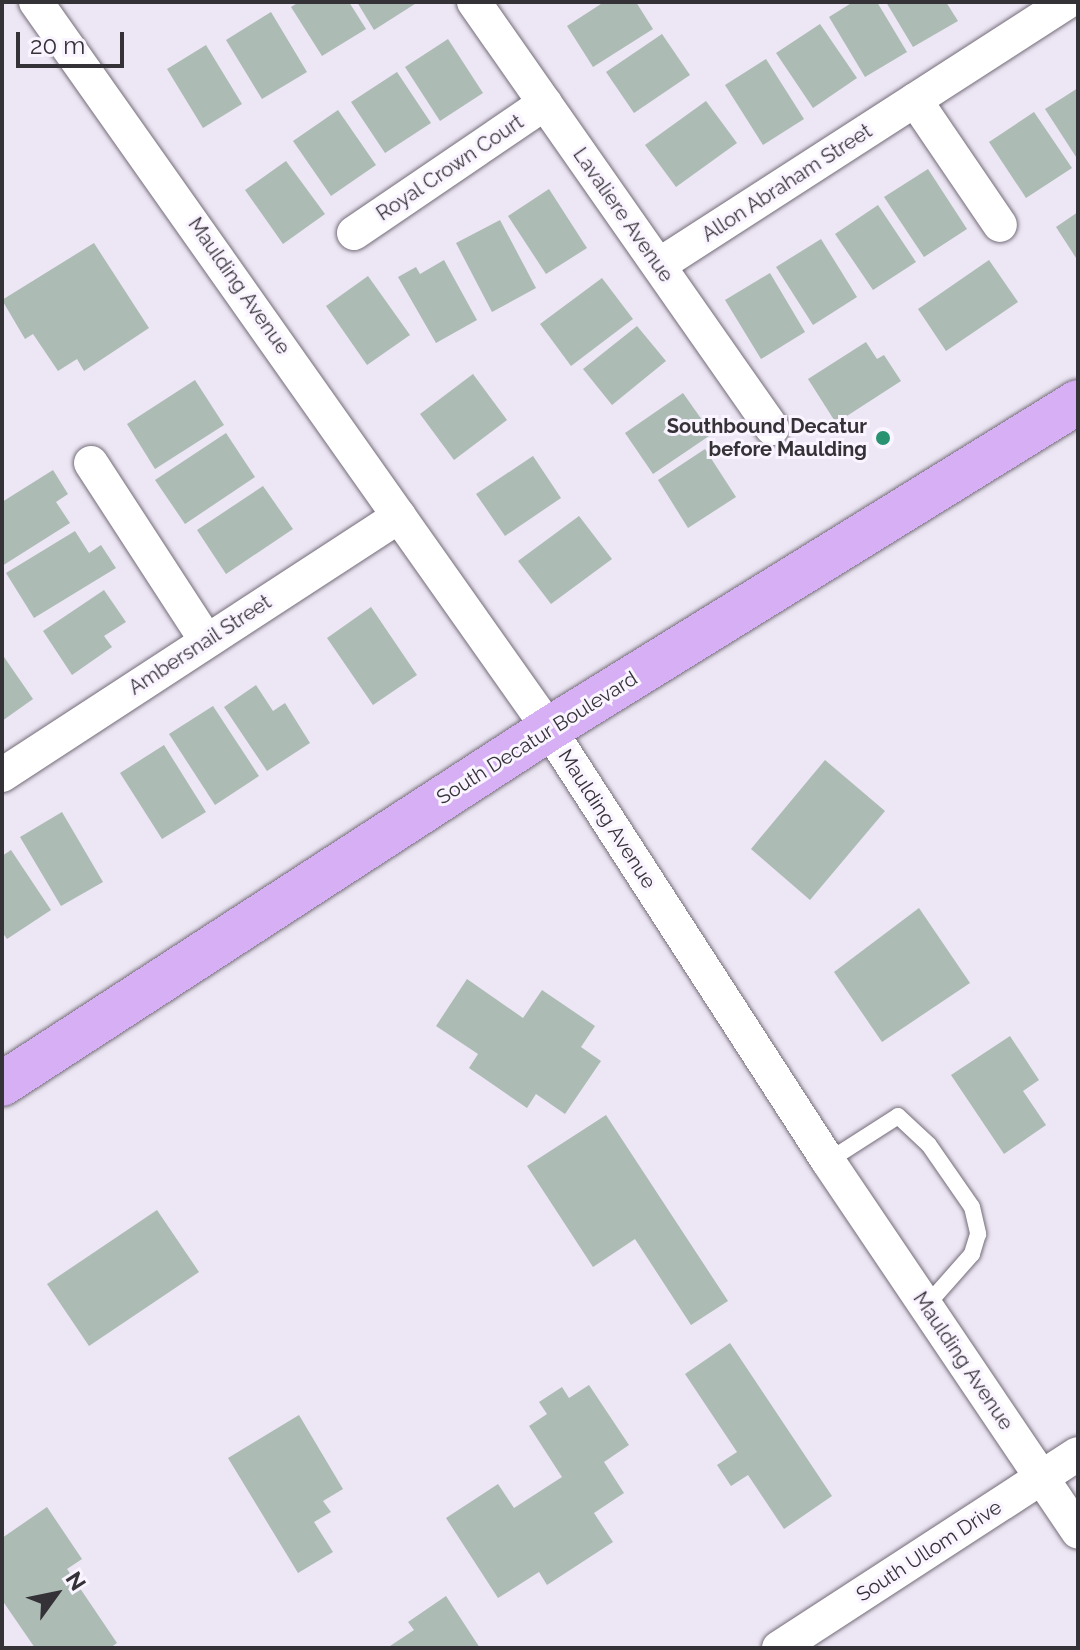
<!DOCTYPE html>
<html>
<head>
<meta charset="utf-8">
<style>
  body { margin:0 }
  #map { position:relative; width:1080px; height:1650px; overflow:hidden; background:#ede6f4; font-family:Raleway,sans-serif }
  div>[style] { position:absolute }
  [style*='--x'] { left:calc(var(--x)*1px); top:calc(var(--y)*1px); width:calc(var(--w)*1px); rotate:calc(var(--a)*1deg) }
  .building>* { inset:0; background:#acbcb4 }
  .roads { filter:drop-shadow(0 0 2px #746d79) drop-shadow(0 0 2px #746d79) }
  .lane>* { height:16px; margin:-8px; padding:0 8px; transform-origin:8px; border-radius:8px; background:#fff }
  .street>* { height:34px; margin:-17px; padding:0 17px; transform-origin:17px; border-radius:17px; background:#fff }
  .primary>* { height:44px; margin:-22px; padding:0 22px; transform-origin:22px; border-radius:22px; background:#d6aff5 }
  .dots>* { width:22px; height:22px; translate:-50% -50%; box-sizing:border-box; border:4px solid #f9f4ff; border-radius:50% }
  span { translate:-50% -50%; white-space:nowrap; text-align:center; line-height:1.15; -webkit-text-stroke:6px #f9f4ff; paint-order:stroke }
  .street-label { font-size:20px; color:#353237 }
  .poi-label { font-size:20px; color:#353237; font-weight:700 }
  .right { translate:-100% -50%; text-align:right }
  .frame { position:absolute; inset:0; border:4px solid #353237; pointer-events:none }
  .north { position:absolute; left:16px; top:1554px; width:80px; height:80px; -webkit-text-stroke:6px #f9f4ff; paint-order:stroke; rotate:57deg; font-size:22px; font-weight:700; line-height:32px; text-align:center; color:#353237 }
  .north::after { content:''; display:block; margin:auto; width:28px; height:36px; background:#353237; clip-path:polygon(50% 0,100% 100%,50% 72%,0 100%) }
  .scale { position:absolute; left:16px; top:32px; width:108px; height:36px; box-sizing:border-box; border:4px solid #353237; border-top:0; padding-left:10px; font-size:24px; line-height:28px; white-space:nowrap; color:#353237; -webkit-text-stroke:6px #f9f4ff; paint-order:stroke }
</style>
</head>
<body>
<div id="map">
  <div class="building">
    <i style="clip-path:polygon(299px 2px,349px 2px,366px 29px,322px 56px,291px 7px)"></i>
    <i style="clip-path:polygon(357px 2px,418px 2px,374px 30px)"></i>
    <i style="clip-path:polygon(604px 2px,636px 2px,653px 29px,593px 67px,567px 26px)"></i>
    <i style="clip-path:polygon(853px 2px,877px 2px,907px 52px,865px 77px,829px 17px)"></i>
    <i style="clip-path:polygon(886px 2px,946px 2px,958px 21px,913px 47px)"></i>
    <i style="clip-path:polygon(271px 12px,307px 72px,262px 99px,226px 40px)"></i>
    <i style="clip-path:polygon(820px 24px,857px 78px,813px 108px,776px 53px)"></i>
    <i style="clip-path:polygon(662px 34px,690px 75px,634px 113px,606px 72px)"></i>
    <i style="clip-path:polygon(448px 39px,483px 93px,440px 121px,405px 67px)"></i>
    <i style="clip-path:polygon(206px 45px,242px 104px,203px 128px,167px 69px)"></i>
    <i style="clip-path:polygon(766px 59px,804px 119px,763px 145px,725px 85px)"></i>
    <i style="clip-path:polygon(397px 72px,431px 123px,385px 153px,351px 102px)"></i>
    <i style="clip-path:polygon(1078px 88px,1078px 160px,1045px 109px)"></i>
    <i style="clip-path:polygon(706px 101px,737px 143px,676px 187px,645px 145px)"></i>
    <i style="clip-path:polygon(338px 110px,376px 165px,331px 196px,293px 141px)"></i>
    <i style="clip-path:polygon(1034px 112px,1072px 168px,1026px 198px,989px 142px)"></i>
    <i style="clip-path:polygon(286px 161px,325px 214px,283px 244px,245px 190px)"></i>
    <i style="clip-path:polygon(928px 169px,967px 229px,924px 257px,884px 197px)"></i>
    <i style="clip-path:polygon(549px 189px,587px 248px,546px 274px,508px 216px)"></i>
    <i style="clip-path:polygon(878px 205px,916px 262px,873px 290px,835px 234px)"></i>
    <i style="clip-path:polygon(1078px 212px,1078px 261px,1056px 227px)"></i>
    <i style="clip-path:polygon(500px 220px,536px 288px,492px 312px,456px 243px)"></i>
    <i style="clip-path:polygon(821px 239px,857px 297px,813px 325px,776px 267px)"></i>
    <i style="clip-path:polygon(94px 243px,149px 328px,84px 371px,77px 359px,58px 371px,33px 334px,25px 339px,2px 300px)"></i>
    <i style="clip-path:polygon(444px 260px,477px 320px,436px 343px,398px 277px,416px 267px,420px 274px)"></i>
    <i style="clip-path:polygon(989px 260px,1018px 302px,946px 351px,918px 309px)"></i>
    <i style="clip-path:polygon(770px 273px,805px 332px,761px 359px,725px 300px)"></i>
    <i style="clip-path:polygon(368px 276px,410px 335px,367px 365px,326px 306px)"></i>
    <i style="clip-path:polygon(602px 278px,633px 319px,571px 366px,540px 324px)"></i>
    <i style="clip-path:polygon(637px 326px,666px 361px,612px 405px,583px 369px)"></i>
    <i style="clip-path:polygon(866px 342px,877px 359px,884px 355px,901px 381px,836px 423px,808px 379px)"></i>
    <i style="clip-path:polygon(473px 374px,507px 420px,454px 460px,420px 414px)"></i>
    <i style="clip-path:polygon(195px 380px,224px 425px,155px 469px,127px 424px)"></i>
    <i style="clip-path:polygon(683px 393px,712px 434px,653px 474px,625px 433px)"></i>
    <i style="clip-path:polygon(226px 433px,255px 477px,185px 524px,155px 480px)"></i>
    <i style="clip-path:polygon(705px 449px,736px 497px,688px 528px,658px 480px)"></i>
    <i style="clip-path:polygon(533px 456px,561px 498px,505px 536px,476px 494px)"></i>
    <i style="clip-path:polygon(53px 470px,68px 494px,56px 502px,70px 523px,2px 566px,2px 502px)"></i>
    <i style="clip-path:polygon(263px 486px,293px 529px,226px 574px,197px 530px)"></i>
    <i style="clip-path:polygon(579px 516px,612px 559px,551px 604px,518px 561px)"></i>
    <i style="clip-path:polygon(75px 531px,89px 553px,101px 545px,116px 568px,34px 618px,6px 573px)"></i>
    <i style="clip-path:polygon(104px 590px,126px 622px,104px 636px,112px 647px,72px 675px,43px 631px)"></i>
    <i style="clip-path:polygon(371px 607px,417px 675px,373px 705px,327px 638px)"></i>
    <i style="clip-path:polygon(2px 654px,33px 699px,2px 721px)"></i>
    <i style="clip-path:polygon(256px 685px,273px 711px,285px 703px,310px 743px,267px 771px,224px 707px)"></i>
    <i style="clip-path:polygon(213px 706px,259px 776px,215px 805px,169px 734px)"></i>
    <i style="clip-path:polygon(164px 745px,206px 812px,162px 839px,120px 773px)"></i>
    <i style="clip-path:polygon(825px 760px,885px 811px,810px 900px,751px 849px)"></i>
    <i style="clip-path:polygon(62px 812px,103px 882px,61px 906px,20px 837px)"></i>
    <i style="clip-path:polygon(11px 850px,51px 910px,7px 939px,2px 932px,2px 856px)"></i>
    <i style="clip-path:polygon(919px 908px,970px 983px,882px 1042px,834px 972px)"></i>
    <i style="clip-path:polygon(467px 979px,523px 1018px,542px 990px,595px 1026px,581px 1047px,601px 1061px,565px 1114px,536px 1094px,527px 1108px,469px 1068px,478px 1054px,436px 1026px)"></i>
    <i style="clip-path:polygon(1010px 1036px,1039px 1080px,1023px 1091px,1046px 1125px,1004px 1154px,951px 1075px)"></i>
    <i style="clip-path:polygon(606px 1115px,728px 1301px,691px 1325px,635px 1239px,593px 1267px,527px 1166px)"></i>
    <i style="clip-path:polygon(157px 1210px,199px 1272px,89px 1346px,47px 1284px)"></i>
    <i style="clip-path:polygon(730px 1343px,832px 1496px,784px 1529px,748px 1475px,731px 1486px,717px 1465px,737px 1452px,685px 1374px)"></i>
    <i style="clip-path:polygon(589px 1385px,629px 1445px,604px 1462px,624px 1493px,594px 1513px,613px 1542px,547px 1585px,539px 1572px,498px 1598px,446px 1518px,498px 1484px,514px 1508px,562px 1477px,529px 1426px,547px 1414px,539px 1402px,562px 1387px,569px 1398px)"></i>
    <i style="clip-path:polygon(299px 1415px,343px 1489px,323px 1501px,331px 1512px,314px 1522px,333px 1552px,298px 1573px,228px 1458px)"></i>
    <i style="clip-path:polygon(47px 1507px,82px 1559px,67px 1569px,117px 1643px,110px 1648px,35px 1648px,2px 1600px,2px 1538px)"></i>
    <i style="clip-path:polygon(446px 1596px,480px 1648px,387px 1648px,414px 1630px,408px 1622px)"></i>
  </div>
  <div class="roads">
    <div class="lane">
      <i style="--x:828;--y:1161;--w:83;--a:-32.7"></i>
      <i style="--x:898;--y:1116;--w:42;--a:43.1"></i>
      <i style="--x:929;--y:1145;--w:75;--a:55.3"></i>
      <i style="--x:972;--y:1207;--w:28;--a:77"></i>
      <i style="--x:978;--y:1234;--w:21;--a:107"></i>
      <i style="--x:972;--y:1254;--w:69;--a:131.5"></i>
    </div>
    <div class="street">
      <i style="--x:36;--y:2;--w:890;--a:54.79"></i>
      <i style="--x:549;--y:729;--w:514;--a:57.14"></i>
      <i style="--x:828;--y:1161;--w:447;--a:56"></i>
      <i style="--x:474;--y:2;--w:520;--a:55.03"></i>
      <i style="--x:915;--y:100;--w:151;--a:55.8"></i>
      <i style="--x:354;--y:233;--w:231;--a:-34.2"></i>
      <i style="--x:659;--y:265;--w:485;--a:-32.8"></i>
      <i style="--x:91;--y:463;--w:211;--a:57"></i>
      <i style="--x:2;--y:775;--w:474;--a:-33.1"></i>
      <i style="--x:779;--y:1648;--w:356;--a:-33"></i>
    </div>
    <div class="primary">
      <i style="--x:2;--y:1084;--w:652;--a:-32.98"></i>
      <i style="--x:549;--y:729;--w:622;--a:-31.72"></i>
    </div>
  </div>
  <div class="dots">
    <i style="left:883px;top:438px;background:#299270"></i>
  </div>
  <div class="street-label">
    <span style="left:450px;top:168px;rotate:-34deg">Royal Crown Court</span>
    <span style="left:787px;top:183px;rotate:-33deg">Allon Abraham Street</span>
    <span style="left:623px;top:215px;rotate:55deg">Lavaliere Avenue</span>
    <span style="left:239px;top:286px;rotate:55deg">Maulding Avenue</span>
    <span style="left:200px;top:645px;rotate:-33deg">Ambersnail Street</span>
    <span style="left:537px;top:738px;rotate:-32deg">South Decatur Boulevard</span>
    <span style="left:607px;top:819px;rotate:57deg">Maulding Avenue</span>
    <span style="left:963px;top:1361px;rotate:56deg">Maulding Avenue</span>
    <span style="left:929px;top:1551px;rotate:-33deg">South Ullom Drive</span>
  </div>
  <div class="poi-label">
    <span class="right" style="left:867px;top:438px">Southbound Decatur<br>before Maulding</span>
  </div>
  <div class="frame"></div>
  <div class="north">N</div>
  <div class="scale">20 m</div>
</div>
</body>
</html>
